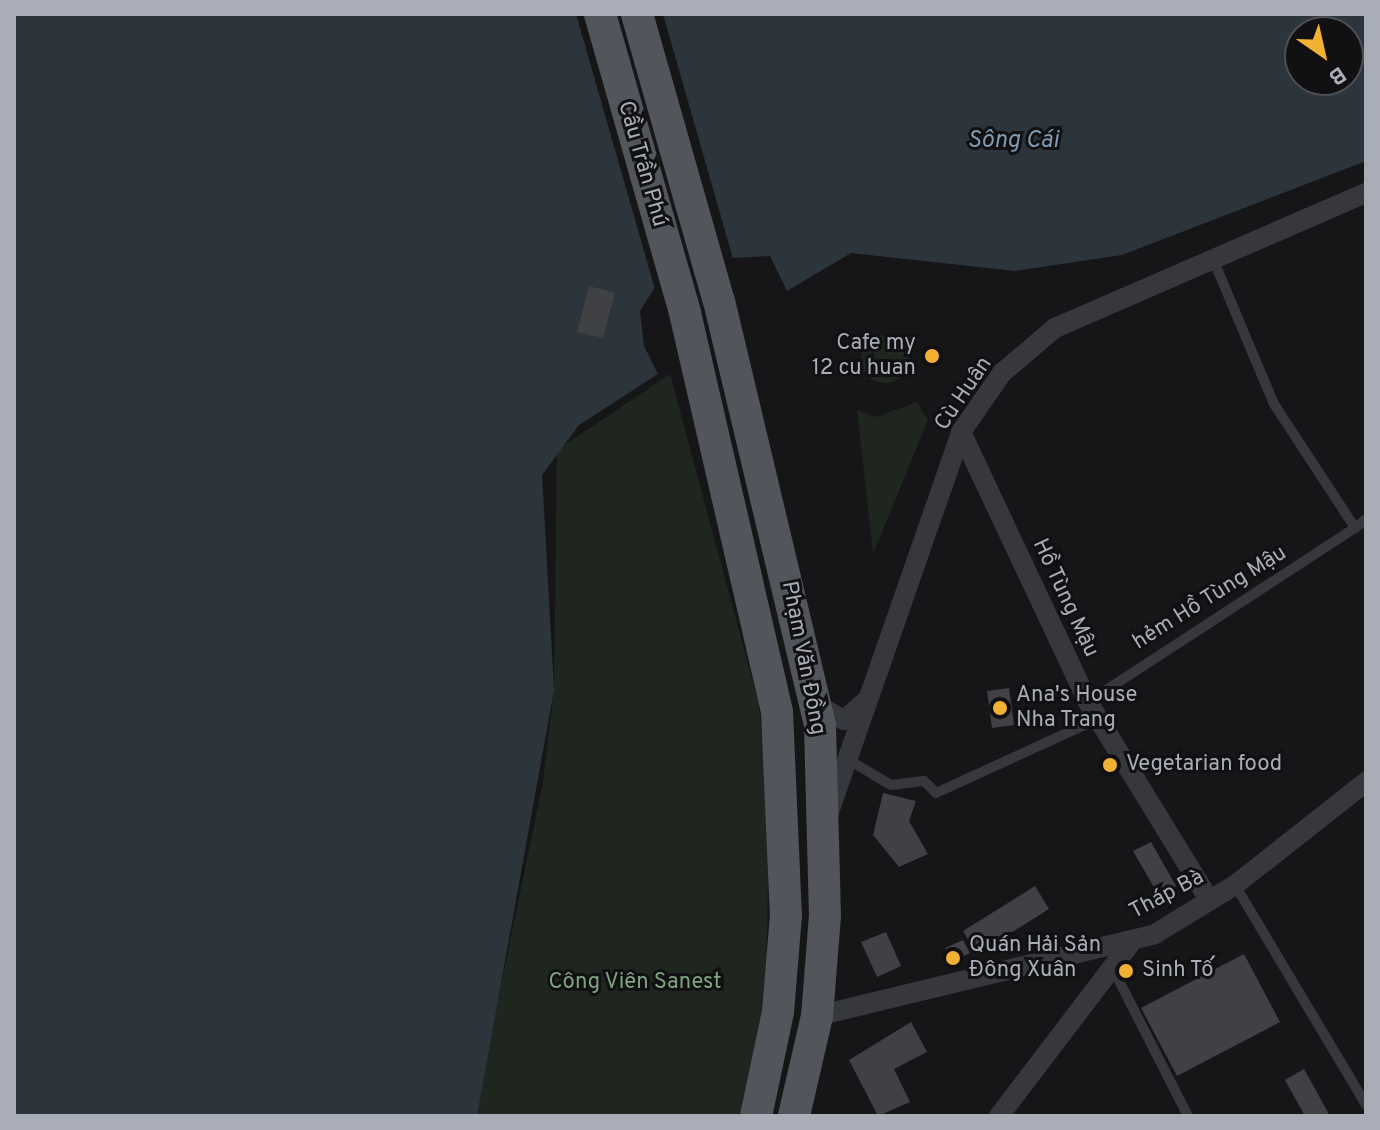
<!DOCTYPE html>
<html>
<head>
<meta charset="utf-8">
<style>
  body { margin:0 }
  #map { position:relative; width:1380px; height:1130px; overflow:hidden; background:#161618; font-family:Overpass,sans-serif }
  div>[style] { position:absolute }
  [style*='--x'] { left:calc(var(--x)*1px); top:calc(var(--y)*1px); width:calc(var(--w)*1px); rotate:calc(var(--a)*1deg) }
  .green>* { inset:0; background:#1e261f }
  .round { border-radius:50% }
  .water>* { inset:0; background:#2c353c }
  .pier>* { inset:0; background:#161618 }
  .building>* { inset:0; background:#404145 }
  .service>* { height:10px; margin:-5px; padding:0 5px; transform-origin:5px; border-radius:5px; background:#37383d }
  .minor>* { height:20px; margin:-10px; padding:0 10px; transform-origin:10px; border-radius:10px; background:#37383d }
  .primary>* { height:32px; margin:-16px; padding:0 16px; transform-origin:16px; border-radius:16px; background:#53555c }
  .dots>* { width:22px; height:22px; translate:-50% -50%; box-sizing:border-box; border:4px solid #111113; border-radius:50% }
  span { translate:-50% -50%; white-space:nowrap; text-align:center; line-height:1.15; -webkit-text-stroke:6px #111113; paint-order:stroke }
  .street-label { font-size:22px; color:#a8adb8 }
  .poi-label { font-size:22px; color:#a8adb8 }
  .right { translate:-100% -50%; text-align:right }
  .left { translate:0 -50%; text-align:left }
  .park-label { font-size:22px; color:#7fa381 }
  .water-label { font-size:24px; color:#7f9bb3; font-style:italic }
  .frame { position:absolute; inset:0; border:16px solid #a8adb8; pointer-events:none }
  .north { position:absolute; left:1284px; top:16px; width:80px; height:80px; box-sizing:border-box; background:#111113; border:2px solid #4d4f55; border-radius:50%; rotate:146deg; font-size:22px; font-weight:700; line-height:32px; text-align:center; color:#a8adb8 }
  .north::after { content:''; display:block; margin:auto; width:28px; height:36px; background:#f2b134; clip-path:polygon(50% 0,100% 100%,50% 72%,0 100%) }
</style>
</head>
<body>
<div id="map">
  <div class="green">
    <i class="round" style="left:861px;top:335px;width:48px;height:48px"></i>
    <i style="clip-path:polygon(670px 374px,759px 705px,769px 814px,766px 996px,744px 1106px,741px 1116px,474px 1116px,543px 782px,554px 690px,557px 450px)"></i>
    <i style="clip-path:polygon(917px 402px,928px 420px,873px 554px,857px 410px,876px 417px)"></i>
  </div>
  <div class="water">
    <i style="clip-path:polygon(evenodd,14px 14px,1366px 14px,1366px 161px,1122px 255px,1015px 271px,851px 253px,787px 291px,770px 256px,696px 260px,657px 284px,640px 311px,644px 346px,658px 374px,579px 425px,542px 475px,554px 690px,477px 1116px,14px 1116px,14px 14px,1300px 32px,1348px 32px,1348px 80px,1300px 80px,1300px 32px)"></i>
  </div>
  <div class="pier">
    <i style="clip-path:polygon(576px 14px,663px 14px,734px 262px,697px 264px,656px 293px)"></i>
  </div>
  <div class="building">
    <i style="clip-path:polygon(589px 286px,615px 293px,603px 338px,577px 332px)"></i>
    <i style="clip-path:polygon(1009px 688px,1014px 725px,992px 728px,987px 691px)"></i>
    <i style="clip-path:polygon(883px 793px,916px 801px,909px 821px,928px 854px,899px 867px,873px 835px)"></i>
    <i style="clip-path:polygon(1151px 842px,1176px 886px,1159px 896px,1133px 851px)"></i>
    <i style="clip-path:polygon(1035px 886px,1049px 909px,977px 954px,963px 931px)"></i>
    <i style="clip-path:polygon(886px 932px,901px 966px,877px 977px,861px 942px)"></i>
    <i style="clip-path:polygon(963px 940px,970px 953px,952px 962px,945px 948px)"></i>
    <i style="clip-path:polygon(1244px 954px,1280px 1022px,1177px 1076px,1141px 1008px)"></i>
    <i style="clip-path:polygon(911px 1022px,927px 1052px,894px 1069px,910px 1102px,878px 1116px,849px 1060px)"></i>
    <i style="clip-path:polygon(1304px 1069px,1330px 1116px,1305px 1116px,1285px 1080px)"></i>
  </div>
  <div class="service">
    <i style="--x:1213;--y:259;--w:157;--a:67.2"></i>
    <i style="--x:1274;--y:404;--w:148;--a:56.8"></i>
    <i style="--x:1355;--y:528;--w:14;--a:-39"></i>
    <i style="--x:1088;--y:702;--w:319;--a:-33.1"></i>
    <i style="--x:847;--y:759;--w:51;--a:30.6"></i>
    <i style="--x:891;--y:785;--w:33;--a:-7"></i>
    <i style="--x:924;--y:781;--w:17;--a:45"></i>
    <i style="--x:936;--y:793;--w:178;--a:-24.6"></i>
    <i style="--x:1235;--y:885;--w:256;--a:59.2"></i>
    <i style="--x:1112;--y:967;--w:167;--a:63"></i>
  </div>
  <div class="minor">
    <i style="--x:961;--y:432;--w:298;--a:64.8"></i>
    <i style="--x:1088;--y:702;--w:233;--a:58.5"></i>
    <i style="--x:815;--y:704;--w:33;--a:29"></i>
    <i style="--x:844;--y:720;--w:28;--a:-41"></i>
    <i style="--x:829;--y:812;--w:402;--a:-70.8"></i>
    <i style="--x:961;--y:432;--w:72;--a:-55.2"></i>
    <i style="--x:1002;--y:373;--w:70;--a:-40.3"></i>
    <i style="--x:1055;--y:328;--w:339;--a:-23.5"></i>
    <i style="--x:817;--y:1016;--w:348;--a:-13.6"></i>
    <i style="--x:1155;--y:934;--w:94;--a:-31.5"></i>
    <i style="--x:1235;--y:885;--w:167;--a:-38.2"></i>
    <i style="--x:999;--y:1116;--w:221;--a:-52.7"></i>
  </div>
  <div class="primary">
    <i style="--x:600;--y:14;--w:311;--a:74.1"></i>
    <i style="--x:685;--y:313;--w:409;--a:77"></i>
    <i style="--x:777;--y:712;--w:203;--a:87.5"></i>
    <i style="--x:786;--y:915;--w:97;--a:94.7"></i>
    <i style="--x:778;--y:1012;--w:106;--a:101.9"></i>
    <i style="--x:637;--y:14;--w:298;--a:74.1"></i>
    <i style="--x:719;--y:301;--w:437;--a:76.6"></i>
    <i style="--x:820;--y:726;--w:189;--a:88.5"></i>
    <i style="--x:825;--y:915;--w:101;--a:94.5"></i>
    <i style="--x:817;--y:1016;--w:103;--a:103"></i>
  </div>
  <div class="dots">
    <i style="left:932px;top:356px;background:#f2b134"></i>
    <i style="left:1000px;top:708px;background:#f2b134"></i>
    <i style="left:1110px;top:765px;background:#f2b134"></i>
    <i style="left:953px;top:958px;background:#f2b134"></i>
    <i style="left:1126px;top:971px;background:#f2b134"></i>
  </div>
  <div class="street-label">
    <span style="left:642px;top:164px;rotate:74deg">Cầu Trần Phú</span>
    <span style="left:964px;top:394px;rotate:-56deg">Cù Huân</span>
    <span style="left:1065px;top:598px;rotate:65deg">Hồ Tùng Mậu</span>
    <span style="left:1210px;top:598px;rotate:-32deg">hẻm Hồ Tùng Mậu</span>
    <span style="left:803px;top:658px;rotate:79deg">Phạm Văn Đồng</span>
    <span style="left:1167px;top:895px;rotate:-28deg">Tháp Bà</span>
  </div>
  <div class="poi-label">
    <span class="right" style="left:916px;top:356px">Cafe my<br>12 cu huan</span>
    <span class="left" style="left:1016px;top:708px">Ana's House<br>Nha Trang</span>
    <span class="left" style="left:1126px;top:765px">Vegetarian food</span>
    <span class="left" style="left:969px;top:958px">Quán Hải Sản<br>Đông Xuân</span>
    <span class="left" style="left:1142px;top:971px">Sinh Tố</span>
  </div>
  <div class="park-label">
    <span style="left:635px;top:983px">Công Viên Sanest</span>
  </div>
  <div class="water-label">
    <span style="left:1013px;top:142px">Sông Cái</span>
  </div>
  <div class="frame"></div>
  <div class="north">B</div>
</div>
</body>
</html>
